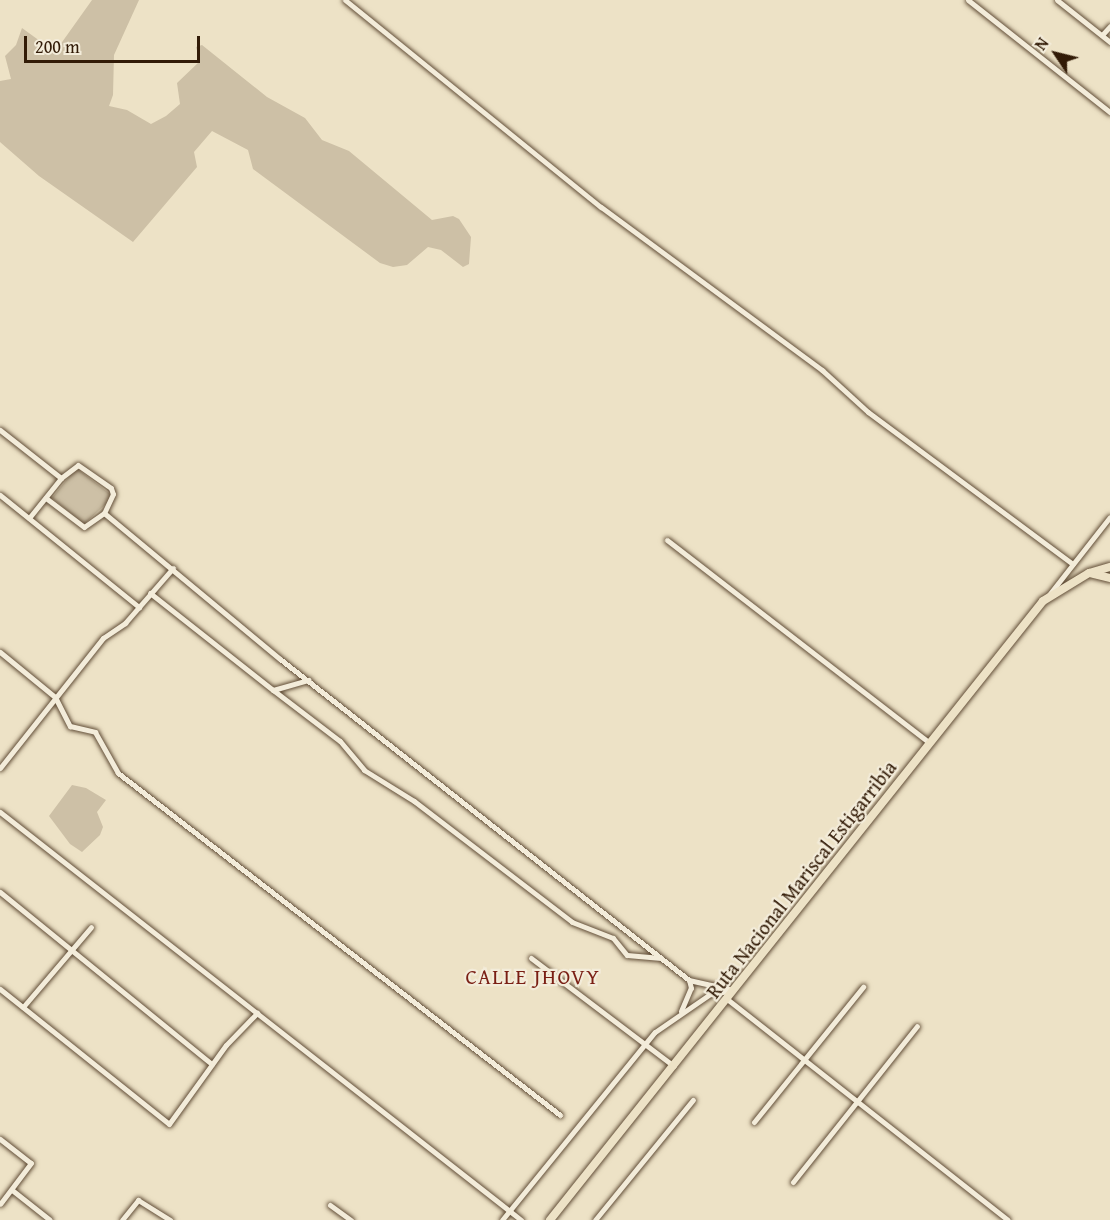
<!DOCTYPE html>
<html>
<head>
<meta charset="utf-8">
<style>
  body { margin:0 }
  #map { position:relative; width:1110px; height:1220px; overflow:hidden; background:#ede2c6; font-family:"Gentium Book Plus",serif }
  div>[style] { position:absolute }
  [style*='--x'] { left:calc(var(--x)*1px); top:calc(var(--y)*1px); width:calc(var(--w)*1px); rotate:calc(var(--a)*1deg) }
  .green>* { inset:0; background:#cdc0a6 }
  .roads { filter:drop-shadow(0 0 2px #614d37) drop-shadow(0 0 2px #614d37) }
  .minor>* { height:5px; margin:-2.5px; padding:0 2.5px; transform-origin:2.5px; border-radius:2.5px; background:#f3ecda }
  .primary>* { height:8px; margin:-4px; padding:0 4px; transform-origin:4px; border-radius:4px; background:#ede2c6 }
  span { translate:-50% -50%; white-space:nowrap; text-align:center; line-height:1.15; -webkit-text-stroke:4.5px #f3ecda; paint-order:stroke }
  .street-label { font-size:20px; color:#321b07 }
  .neighbourhood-label { font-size:21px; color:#7a1f14; letter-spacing:1.5px }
  .north { position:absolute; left:1026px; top:24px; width:60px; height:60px; -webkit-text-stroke:4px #f3ecda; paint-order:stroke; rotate:305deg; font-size:16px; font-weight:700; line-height:24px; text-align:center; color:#321b07 }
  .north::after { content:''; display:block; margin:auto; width:21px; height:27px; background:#321b07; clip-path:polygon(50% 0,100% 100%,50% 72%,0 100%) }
  .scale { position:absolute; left:24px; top:36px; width:176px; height:27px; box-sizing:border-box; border:3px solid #321b07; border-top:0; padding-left:8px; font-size:18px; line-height:21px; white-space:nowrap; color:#321b07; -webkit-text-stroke:4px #f3ecda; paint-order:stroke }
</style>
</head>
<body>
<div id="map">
  <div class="green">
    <i style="clip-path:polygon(92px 0,139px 0,114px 55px,113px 95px,109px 106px,127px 110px,151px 124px,166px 116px,180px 104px,177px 83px,200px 61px,196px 47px,202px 45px,267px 97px,305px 118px,322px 140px,349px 151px,432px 220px,453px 216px,459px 219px,471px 237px,469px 264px,463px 267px,441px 250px,428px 247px,407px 265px,393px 267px,380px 263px,253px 169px,248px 150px,212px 131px,194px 152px,197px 167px,133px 242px,39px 176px,0 142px,0 81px,11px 79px,5px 56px,16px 45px,22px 28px,55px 52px)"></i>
    <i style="clip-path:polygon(76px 468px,110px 494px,108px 502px,84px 524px,52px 498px)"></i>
    <i style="clip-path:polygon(72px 785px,86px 788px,106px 800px,97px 812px,103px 827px,100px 835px,82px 852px,70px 844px,49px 816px)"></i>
  </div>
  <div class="roads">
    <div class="minor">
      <i style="--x:345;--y:0;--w:329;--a:39"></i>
      <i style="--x:601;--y:207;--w:275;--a:36.4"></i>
      <i style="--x:822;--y:370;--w:62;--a:42.4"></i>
      <i style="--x:868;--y:412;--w:255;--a:36.6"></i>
      <i style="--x:968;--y:0;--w:181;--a:38.3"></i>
      <i style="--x:1057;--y:0;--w:68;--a:38.4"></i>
      <i style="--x:1102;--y:35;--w:12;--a:-48"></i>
      <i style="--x:0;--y:430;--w:78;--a:38.2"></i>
      <i style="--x:0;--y:495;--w:179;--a:38.9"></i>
      <i style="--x:104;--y:513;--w:229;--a:39.7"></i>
      <i style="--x:280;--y:659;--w:520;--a:38.13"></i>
      <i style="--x:689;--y:980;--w:45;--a:12.8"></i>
      <i style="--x:29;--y:518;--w:51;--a:-51.3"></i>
      <i style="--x:61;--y:478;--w:21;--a:-37"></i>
      <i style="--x:78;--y:465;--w:40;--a:34.9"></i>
      <i style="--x:111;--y:488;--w:6;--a:72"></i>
      <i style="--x:113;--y:494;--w:21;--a:115"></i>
      <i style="--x:104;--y:513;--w:24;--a:145"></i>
      <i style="--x:84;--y:527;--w:48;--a:-142.7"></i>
      <i style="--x:667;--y:540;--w:332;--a:37.7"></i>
      <i style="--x:150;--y:593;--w:157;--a:38.3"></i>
      <i style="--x:273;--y:690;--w:37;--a:-16"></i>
      <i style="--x:1048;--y:596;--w:100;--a:-51.9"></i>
      <i style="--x:0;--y:652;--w:71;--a:39.3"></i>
      <i style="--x:55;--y:697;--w:33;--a:63"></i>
      <i style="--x:70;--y:726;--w:26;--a:13"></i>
      <i style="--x:95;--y:732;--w:47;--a:60.7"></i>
      <i style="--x:118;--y:773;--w:559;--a:37.73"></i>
      <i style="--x:273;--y:690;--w:84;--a:37.3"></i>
      <i style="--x:340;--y:741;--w:38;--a:50"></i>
      <i style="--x:364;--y:770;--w:59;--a:31.8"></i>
      <i style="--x:414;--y:801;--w:199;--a:37.4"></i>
      <i style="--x:572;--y:922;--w:44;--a:21.3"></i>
      <i style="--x:613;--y:938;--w:22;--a:51"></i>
      <i style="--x:627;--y:955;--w:34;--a:5"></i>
      <i style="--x:0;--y:768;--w:166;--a:-51.6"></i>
      <i style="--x:103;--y:638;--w:27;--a:-34"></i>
      <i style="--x:125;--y:623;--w:73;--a:-48.9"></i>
      <i style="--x:0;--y:812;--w:662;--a:38.06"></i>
      <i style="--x:0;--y:892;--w:273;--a:39.1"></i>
      <i style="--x:531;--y:958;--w:179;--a:37.1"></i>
      <i style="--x:0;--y:989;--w:216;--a:38.6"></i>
      <i style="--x:169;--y:1124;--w:97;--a:-54.2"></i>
      <i style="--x:226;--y:1045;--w:45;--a:-45.9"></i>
      <i style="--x:727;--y:999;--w:357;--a:38.2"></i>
      <i style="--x:23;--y:1007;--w:105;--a:-49.6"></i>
      <i style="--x:681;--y:1011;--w:25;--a:-67"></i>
      <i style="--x:691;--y:988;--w:8;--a:-104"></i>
      <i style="--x:754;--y:1122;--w:174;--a:-51.1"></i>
      <i style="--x:0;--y:1139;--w:39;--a:38"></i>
      <i style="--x:31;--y:1163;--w:51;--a:127.1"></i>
      <i style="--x:793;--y:1182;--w:199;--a:-51.5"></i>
      <i style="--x:12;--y:1190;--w:48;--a:38.3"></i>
      <i style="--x:330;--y:1205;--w:26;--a:36"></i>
      <i style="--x:122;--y:1220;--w:26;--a:-51"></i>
      <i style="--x:138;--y:1200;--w:38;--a:32"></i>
      <i style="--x:502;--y:1220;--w:242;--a:-50.9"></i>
      <i style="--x:655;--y:1032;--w:67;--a:-34.6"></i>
      <i style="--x:710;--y:994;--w:19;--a:-9"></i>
      <i style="--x:595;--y:1220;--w:155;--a:-50.8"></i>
    </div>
    <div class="primary">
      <i style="--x:1090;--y:573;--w:21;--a:14"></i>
      <i style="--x:550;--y:1220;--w:791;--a:-51.46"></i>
      <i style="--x:1043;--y:601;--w:54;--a:-31.3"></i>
      <i style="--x:1089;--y:573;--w:22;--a:-16"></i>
    </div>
  </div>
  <div class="street-label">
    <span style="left:801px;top:879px;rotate:-52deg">Ruta Nacional Mariscal Estigarribia</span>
  </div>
  <div class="neighbourhood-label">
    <span style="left:533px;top:977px">CALLE JHOVY</span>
  </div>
  <div class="north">N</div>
  <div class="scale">200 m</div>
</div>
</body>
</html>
